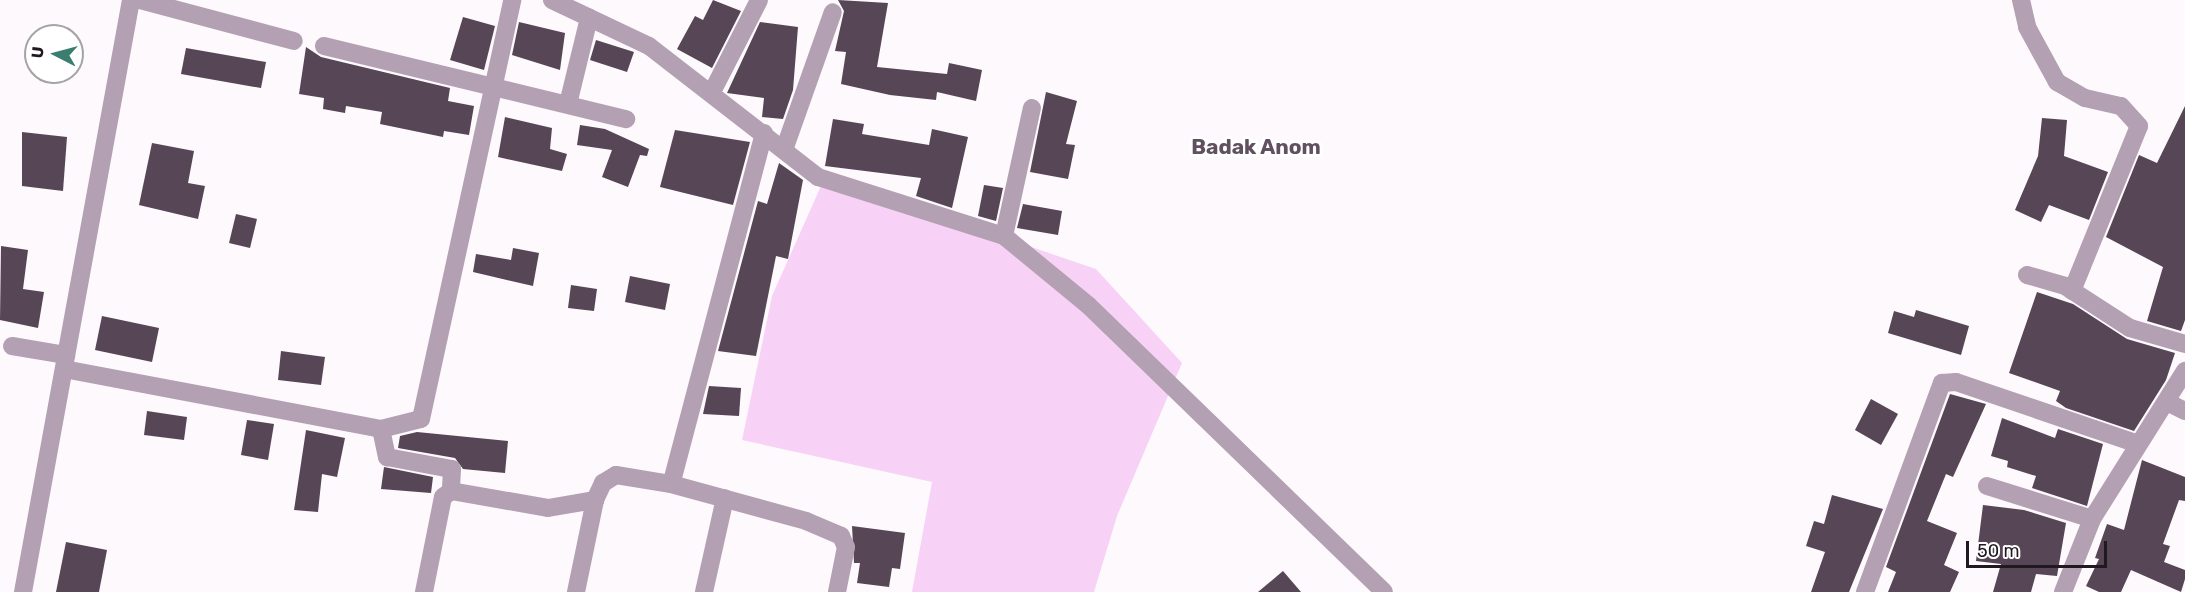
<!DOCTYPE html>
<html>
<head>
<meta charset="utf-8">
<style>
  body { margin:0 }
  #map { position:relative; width:2185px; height:592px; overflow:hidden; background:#fdf9fc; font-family:Rubik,sans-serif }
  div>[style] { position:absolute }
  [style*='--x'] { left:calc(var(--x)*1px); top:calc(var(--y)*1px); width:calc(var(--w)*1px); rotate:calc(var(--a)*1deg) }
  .green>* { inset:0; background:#f7d2f6 }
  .building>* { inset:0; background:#564656 }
  .minor>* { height:18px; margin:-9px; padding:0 9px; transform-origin:9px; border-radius:9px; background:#b3a0b2 }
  span { translate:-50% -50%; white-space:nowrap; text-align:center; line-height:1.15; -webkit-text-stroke:6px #fff; paint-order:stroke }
  .quarter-label { font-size:21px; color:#605060; font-weight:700 }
  .north { position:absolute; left:24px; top:24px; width:60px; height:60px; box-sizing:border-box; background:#fff; border:2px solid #a6a3a6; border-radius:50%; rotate:276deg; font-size:16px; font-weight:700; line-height:24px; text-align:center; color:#201a20 }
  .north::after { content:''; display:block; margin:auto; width:21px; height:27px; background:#3b7e6f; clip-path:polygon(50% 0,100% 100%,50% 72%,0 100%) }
  .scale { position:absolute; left:1966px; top:541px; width:141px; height:27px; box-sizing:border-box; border:3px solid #201a20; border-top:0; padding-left:8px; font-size:18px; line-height:21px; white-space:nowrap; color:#201a20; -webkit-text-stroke:4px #fff; paint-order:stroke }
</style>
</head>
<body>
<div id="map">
  <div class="green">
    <i style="clip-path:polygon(825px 177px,1096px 269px,1182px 363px,1117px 516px,1094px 592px,912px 592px,932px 482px,742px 440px,772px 296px)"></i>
  </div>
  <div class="building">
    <i style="clip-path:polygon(713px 0,741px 11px,712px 68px,677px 49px,695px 16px,703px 20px)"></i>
    <i style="clip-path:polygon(838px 0,888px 3px,877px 67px,947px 74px,949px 63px,982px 70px,976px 101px,937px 92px,936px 100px,890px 95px,841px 84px,846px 52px,835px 51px,844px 11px)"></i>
    <i style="clip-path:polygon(463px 17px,495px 26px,484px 70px,450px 60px)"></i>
    <i style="clip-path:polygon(519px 22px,565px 33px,560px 70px,512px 55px)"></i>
    <i style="clip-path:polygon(760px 22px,798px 27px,793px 90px,783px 119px,762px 117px,764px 98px,727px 93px)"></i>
    <i style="clip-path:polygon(596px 40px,634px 52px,627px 72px,590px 60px)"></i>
    <i style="clip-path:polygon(306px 47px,321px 57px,450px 88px,448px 101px,474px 106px,469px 135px,444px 131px,443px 137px,380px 124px,382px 112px,346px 106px,345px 113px,323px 109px,324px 98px,299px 94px)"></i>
    <i style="clip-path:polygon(186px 48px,266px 62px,261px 88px,181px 74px)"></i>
    <i style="clip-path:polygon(1046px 92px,1077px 101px,1066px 144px,1075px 145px,1068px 179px,1030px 172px)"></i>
    <i style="clip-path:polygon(2185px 106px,2185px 320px,2181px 331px,2147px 321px,2163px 267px,2106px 237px,2139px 155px,2157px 163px)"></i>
    <i style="clip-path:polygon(505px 117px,552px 128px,550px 149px,567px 154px,562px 171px,498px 157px)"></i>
    <i style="clip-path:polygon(2042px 118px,2067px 120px,2064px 156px,2108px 172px,2089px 220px,2049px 205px,2041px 222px,2015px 210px,2038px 156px)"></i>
    <i style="clip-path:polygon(833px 119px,864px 124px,862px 134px,929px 145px,932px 129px,968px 137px,952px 208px,916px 196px,921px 178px,825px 166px)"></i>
    <i style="clip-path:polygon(580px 125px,605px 129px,649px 149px,647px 156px,640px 155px,628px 187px,602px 177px,612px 150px,577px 145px)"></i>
    <i style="clip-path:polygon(675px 130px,750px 142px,733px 205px,660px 187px)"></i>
    <i style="clip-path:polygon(22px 132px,67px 137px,63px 191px,22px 186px)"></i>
    <i style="clip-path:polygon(152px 143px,194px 151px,188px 183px,205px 186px,198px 219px,139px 205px)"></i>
    <i style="clip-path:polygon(779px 163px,803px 180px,788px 259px,776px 256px,756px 356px,718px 351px,758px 201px,767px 204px)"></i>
    <i style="clip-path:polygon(984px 185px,1003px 188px,996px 221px,978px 216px)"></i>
    <i style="clip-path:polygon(1023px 204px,1062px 211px,1058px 235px,1017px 228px)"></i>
    <i style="clip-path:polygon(236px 214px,257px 219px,250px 248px,229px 243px)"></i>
    <i style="clip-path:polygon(1px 246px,28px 250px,23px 289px,44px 292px,38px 328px,0 320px)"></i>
    <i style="clip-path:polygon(513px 248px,539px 253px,533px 286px,473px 272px,476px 254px,511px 260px)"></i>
    <i style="clip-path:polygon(630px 276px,670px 284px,665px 310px,625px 302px)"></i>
    <i style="clip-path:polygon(571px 285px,597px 289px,594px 311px,568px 308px)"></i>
    <i style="clip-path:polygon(2037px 292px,2073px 304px,2127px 339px,2175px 353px,2166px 380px,2134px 431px,2066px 408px,2056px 401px,2060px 391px,2009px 373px)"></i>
    <i style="clip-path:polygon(1916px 310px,1969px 326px,1961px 355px,1888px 333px,1894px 311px,1914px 317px)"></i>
    <i style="clip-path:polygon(102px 316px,159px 328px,152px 362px,95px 350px)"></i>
    <i style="clip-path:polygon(281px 351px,325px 357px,321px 385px,278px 380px)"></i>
    <i style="clip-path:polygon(709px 386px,741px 388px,739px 416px,703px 414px)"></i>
    <i style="clip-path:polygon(1950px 394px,1986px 404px,1953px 477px,1946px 474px,1927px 521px,1957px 533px,1944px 565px,1959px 572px,1950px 592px,1888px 592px,1896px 572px,1886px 567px)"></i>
    <i style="clip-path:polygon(1871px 399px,1898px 414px,1881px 445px,1855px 430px)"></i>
    <i style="clip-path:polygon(147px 411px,187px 417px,184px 440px,144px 435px)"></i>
    <i style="clip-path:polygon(2002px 418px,2055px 438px,2058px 429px,2103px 444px,2087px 506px,2032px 488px,2036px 476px,2007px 467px,2008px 461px,1991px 456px)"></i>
    <i style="clip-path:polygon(247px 420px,274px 424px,268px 460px,241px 455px)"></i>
    <i style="clip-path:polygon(306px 430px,345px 438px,337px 477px,322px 474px,318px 512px,294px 510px)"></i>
    <i style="clip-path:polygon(417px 432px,508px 441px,505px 473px,463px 469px,455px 458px,398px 448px,400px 436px)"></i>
    <i style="clip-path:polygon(2142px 460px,2185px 477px,2185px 501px,2179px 500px,2163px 544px,2170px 546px,2164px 562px,2185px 570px,2185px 579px,2181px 592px,2131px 570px,2121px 592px,2099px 592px,2086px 586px,2099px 559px,2095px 558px,2107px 524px,2124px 530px)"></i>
    <i style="clip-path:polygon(384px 467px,433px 477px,431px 493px,381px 489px)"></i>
    <i style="clip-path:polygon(1832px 495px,1883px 509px,1849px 592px,1811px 592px,1825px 552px,1806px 546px,1814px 521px,1824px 524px)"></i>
    <i style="clip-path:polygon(1983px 505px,2024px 510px,2066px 523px,2057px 576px,2036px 574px,2031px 592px,1993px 592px,2001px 564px,1976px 561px)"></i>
    <i style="clip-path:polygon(852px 526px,905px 533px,900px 569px,892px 568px,889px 587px,857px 583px,860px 563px,854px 563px)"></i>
    <i style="clip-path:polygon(66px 542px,107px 550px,99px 592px,56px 592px)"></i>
    <i style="clip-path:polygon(1283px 571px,1301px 592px,1258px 592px)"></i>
  </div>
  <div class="minor">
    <i style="--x:140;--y:0;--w:159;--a:14.9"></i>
    <i style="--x:552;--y:0;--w:107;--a:25.4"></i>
    <i style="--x:649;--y:46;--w:214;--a:37.8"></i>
    <i style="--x:818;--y:177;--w:195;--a:17.6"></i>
    <i style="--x:1004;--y:236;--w:109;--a:39.4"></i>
    <i style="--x:1088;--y:305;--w:412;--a:44.1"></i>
    <i style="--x:2021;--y:0;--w:28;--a:77"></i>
    <i style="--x:2027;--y:27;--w:63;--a:61.4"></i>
    <i style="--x:2057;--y:82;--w:32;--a:30"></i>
    <i style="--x:2085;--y:98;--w:37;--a:13"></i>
    <i style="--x:2121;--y:106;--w:27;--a:48"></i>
    <i style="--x:2139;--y:126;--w:178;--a:112.1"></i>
    <i style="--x:324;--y:46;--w:311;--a:13.6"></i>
    <i style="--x:712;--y:92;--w:103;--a:-62.9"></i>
    <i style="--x:568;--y:104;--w:89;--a:-76.3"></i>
    <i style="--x:764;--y:133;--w:363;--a:104.8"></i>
    <i style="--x:671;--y:484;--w:140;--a:15.3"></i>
    <i style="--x:806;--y:521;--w:38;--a:23"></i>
    <i style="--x:841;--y:536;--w:12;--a:66"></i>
    <i style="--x:846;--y:547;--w:46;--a:101.3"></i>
    <i style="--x:784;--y:150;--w:146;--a:-70.5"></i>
    <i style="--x:1004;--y:236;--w:131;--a:-77.7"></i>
    <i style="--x:2027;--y:275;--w:40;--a:16"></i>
    <i style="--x:2065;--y:286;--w:77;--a:32.9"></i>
    <i style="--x:2130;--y:328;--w:57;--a:16.2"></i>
    <i style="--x:12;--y:346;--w:55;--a:9.5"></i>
    <i style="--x:64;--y:369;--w:323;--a:10.7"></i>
    <i style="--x:381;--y:429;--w:29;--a:78"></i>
    <i style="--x:387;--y:457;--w:66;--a:10.5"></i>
    <i style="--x:452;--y:469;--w:22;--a:93"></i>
    <i style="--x:2167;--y:402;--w:20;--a:27"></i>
    <i style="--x:381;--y:429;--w:41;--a:-14"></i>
    <i style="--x:421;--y:419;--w:429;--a:-77.7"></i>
    <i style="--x:1987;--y:486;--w:110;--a:17.4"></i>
    <i style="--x:23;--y:592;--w:602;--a:-79.66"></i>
    <i style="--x:424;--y:592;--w:97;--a:-78.7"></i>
    <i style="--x:443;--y:497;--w:10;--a:-37"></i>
    <i style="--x:451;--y:491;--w:98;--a:9.9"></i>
    <i style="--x:548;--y:508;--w:48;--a:-9.7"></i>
    <i style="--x:595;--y:500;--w:19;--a:-65"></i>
    <i style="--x:603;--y:483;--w:15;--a:-32"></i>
    <i style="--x:616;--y:475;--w:56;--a:9.3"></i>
    <i style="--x:576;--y:592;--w:94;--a:-78.3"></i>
    <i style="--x:704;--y:592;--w:96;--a:-77.4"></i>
    <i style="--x:1865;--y:592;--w:223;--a:-69.8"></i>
    <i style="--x:1942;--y:383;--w:14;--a:-4"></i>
    <i style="--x:1956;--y:382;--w:192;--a:18.8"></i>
    <i style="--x:2063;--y:592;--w:79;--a:-68.3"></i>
    <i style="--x:2092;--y:519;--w:175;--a:-57.9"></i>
  </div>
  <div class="quarter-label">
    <span style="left:1256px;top:147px">Badak Anom</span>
  </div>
  <div class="north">U</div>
  <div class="scale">50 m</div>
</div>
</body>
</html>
